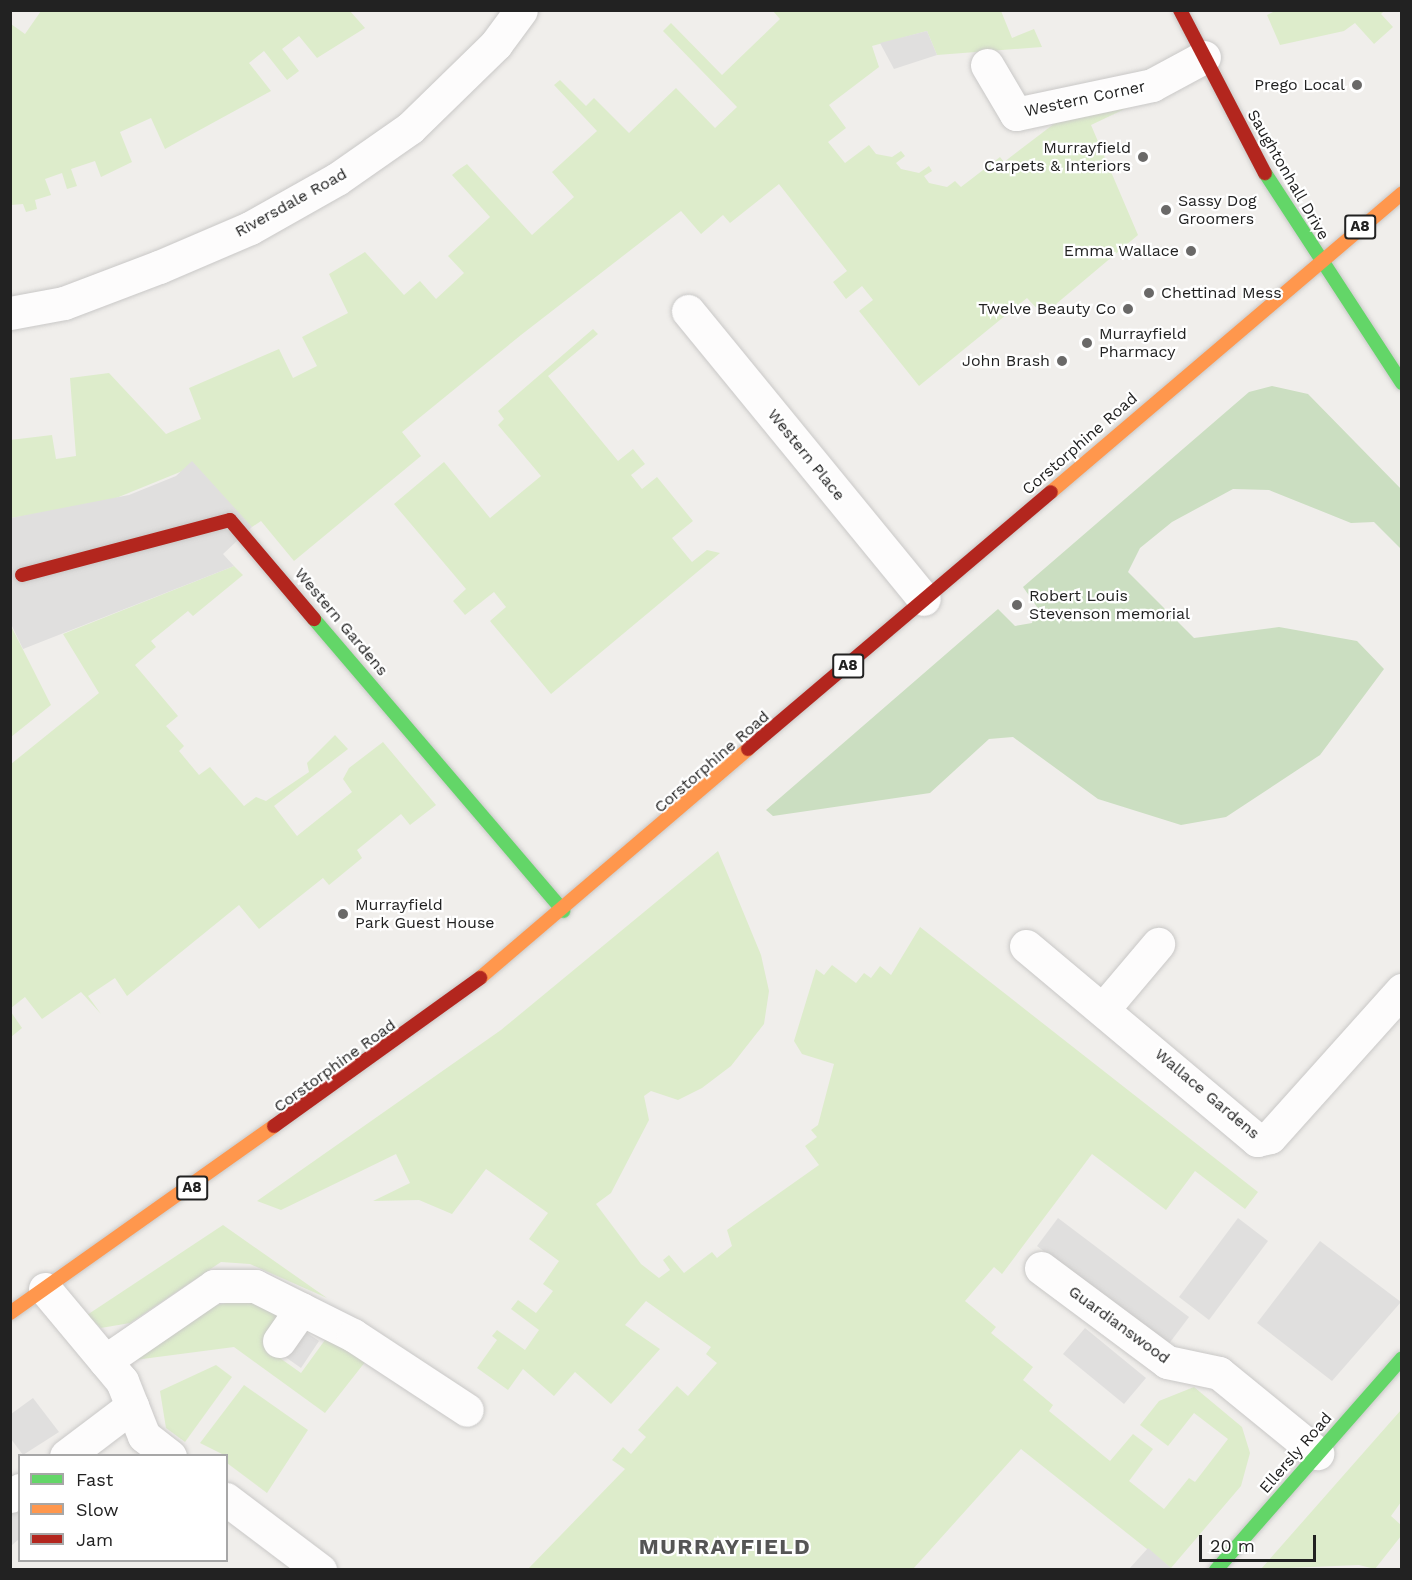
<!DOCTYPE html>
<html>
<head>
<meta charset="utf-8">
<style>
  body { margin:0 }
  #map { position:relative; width:1412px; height:1580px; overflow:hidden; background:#f0eeeb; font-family:"Work Sans",sans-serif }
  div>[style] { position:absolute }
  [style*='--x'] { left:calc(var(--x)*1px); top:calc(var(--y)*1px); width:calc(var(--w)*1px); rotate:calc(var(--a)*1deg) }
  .grass>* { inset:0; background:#ddeccb }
  .forest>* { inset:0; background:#cbdec1 }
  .parking>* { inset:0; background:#e0dfde }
  .roads { filter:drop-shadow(0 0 2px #c9c8c7) drop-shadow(0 0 2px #c9c8c7) }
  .street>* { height:33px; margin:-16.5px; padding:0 16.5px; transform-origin:16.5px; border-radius:16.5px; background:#fdfcfc }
  .fast>* { height:14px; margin:-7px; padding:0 7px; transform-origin:7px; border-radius:7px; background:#63d668 }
  .slow>* { height:14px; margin:-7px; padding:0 7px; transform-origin:7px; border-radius:7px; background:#ff974d }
  .jam>* { height:14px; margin:-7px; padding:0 7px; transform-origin:7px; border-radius:7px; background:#b3261e }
  .dots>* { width:16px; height:16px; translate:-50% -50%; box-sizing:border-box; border:3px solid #fff; border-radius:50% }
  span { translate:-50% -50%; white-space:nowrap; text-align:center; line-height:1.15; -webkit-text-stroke:4.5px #fff; paint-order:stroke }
  .shield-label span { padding:2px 4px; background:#fff; border:2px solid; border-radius:4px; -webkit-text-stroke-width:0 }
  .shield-label { font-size:15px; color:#222; font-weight:700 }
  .poi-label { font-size:16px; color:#222 }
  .right { translate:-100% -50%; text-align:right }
  .left { translate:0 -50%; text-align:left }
  .street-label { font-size:16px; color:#222 }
  .district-label { font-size:22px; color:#555; font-weight:700; letter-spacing:1.5px }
  .frame { position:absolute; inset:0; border:12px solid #222; pointer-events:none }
  .legend { position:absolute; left:18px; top:1454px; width:210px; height:108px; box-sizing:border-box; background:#fff; border:2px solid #a7a7a7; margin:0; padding:8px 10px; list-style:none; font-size:18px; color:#222 }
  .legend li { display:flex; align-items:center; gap:12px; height:30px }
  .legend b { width:30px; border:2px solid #a7a7a7 }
  .scale { position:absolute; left:1199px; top:1535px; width:117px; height:27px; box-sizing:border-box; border:3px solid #222; border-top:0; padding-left:8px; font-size:18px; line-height:21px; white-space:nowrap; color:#222; -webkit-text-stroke:4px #fff; paint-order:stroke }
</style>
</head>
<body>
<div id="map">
  <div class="grass">
    <i style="clip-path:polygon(1277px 10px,1384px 11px,1381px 14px,1393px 27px,1374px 44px,1355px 23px,1344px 31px,1280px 45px,1267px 15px)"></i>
    <i style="clip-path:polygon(41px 11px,350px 11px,365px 28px,317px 58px,299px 36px,282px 49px,299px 71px,287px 80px,264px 51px,249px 63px,271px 91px,165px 149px,151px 118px,120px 132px,132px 162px,101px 177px,95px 161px,71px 169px,77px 186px,67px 189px,62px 173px,45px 179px,51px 195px,35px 200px,37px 209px,26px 212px,23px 204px,11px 205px,11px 24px,25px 34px)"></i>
    <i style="clip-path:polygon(773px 11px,1001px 11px,1012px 38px,1034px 29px,1042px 47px,937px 55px,927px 31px,872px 46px,879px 67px,829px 105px,846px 128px,828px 142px,845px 163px,869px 145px,876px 154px,892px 157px,901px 151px,905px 156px,896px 163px,901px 169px,919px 173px,929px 166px,932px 171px,924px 176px,929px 183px,947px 187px,955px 181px,961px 187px,1000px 157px,1004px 162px,1067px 114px,1154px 95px,1091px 125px,1138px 235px,1043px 315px,1027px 298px,919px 386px,859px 311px,873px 300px,862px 286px,846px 299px,833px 282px,847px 271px,779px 184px,730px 223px,723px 215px,701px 234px,681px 211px,521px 335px,402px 432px,421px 456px,294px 561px,261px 521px,252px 527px,185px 470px,104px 503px,11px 518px,10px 440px,52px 435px,56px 459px,76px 456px,70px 378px,109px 373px,166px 434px,201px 419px,189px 388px,279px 349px,293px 378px,317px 366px,302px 337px,348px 313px,329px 274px,365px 252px,404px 295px,420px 281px,436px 299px,464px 273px,448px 256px,490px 217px,452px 175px,458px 170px,467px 164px,532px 235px,574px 197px,552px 172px,597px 131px,554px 85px,560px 80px,586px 106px,594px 98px,629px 133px,676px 88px,715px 128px,737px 107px,663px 31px,671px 23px,722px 75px,780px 19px)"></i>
    <i style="clip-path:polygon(593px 329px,598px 334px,548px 376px,618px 461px,633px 449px,645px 464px,631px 475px,642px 489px,657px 477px,693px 521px,672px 538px,692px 562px,707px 550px,720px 553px,551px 694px,490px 621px,506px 607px,494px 592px,465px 615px,453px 601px,466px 589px,394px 504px,444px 462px,490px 518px,541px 476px,498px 425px,504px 419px,498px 411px)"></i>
    <i style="clip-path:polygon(234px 566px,243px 575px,193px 616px,188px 611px,151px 641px,156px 647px,135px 665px,178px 716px,166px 726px,184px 746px,179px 751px,199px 775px,210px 767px,244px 806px,256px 797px,266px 801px,309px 772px,307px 763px,335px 735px,348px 749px,274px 806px,297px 836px,352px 792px,343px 779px,349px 768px,383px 742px,436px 805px,410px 825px,401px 814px,357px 850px,362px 858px,329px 885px,323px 878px,259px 929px,239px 905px,127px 996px,115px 978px,88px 996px,101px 1014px,81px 992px,42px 1019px,25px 997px,11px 1008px,11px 764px,99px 693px,63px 634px)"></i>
    <i style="clip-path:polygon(10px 624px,51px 705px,11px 737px,10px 737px)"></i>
    <i style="clip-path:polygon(718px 851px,761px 955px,769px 991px,764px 1024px,731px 1066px,702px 1088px,678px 1100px,651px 1091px,644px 1096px,649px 1120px,611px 1193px,596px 1204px,641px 1264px,659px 1278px,670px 1270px,663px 1260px,669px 1255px,684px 1273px,712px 1252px,717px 1258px,732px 1246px,727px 1230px,819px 1165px,805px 1146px,817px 1137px,811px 1130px,818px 1125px,834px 1064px,802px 1054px,794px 1041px,816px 969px,824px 975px,832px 965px,856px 983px,864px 973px,871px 978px,880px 966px,891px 975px,920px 927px,1258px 1192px,1245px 1209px,1195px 1171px,1166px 1210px,1092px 1154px,1002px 1274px,994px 1267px,965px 1301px,996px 1327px,991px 1333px,1033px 1367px,1023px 1380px,1053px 1405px,1049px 1411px,1110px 1461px,1133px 1434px,1153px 1449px,1129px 1481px,1164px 1509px,1189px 1478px,1195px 1482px,1228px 1439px,1194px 1413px,1168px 1446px,1140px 1425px,1159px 1401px,1194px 1387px,1242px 1427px,1250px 1453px,1241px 1486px,1171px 1568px,1021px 1449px,913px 1569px,528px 1569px,625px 1469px,612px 1460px,623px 1447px,631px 1454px,646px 1437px,638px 1430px,677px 1386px,688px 1396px,717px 1363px,706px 1354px,711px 1347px,646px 1301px,625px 1325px,660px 1349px,611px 1404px,575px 1372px,554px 1396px,523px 1369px,508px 1390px,477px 1368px,497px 1340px,492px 1336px,497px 1330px,525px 1350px,539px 1330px,511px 1309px,518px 1300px,536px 1313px,553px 1291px,543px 1284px,559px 1261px,529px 1239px,548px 1213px,486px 1169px,452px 1214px,419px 1200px,373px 1201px,410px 1183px,396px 1154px,281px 1210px,257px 1201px,501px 1030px)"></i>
    <i style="clip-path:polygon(11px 1012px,22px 1028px,11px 1037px,10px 1037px)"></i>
    <i style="clip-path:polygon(223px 1225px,327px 1298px,250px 1264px,221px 1262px,130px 1323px,101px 1328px,87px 1315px)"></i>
    <i style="clip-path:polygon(245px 1299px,283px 1314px,263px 1346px,301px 1373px,325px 1340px,337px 1334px,369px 1357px,325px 1413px,234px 1347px,127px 1361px,203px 1308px)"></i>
    <i style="clip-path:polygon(216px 1365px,232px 1377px,185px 1442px,166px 1428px,160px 1391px)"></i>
    <i style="clip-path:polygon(244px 1385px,308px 1430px,267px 1493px,227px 1463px,226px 1456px,200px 1443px)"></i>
    <i style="clip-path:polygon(1401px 1410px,1401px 1502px,1391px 1516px,1401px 1525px,1401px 1536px,1375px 1569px,1359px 1565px,1261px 1569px)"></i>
  </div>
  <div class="forest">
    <i style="clip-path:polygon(1272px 386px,1308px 394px,1401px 489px,1401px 549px,1374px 522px,1351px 523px,1269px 490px,1233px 489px,1172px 522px,1140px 548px,1128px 572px,1194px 638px,1279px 627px,1357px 641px,1384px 669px,1320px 755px,1226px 817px,1181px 825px,1098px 799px,1013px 737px,989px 739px,930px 793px,773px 816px,766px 810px,998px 609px,1015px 626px,1032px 623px,1037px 607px,1023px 587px,1249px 392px)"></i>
  </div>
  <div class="parking">
    <i style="clip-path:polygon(927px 31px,937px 55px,894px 69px,880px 43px)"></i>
    <i style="clip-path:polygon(192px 461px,252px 527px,223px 554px,234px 566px,23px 649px,11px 624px,11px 518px,129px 495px,176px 476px)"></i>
    <i style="clip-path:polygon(1058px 1218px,1189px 1317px,1168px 1345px,1037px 1246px)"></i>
    <i style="clip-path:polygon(1238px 1218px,1268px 1241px,1209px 1320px,1179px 1297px)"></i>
    <i style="clip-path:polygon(1320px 1241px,1401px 1302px,1332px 1381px,1257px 1323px)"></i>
    <i style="clip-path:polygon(285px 1318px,319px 1341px,301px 1368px,267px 1344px)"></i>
    <i style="clip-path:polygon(1085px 1328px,1146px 1378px,1124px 1404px,1063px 1354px)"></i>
    <i style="clip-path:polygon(33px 1398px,59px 1432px,23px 1455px,11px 1439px,11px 1414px)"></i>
    <i style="clip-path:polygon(19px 1503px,19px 1539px,11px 1546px,11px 1510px)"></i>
    <i style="clip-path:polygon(1148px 1548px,1171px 1568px,1170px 1569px,1129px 1569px)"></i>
  </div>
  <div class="roads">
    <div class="street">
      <i style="--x:987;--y:65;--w:57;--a:59.4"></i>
      <i style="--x:1016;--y:114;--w:139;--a:-12"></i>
      <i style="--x:1152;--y:85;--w:59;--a:-28.3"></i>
      <i style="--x:688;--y:311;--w:372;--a:50.7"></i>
      <i style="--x:10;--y:313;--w:55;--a:-10.5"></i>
      <i style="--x:64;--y:303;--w:102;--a:-20.8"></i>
      <i style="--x:159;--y:267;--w:99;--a:-23.2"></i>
      <i style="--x:250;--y:228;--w:100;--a:-29.4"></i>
      <i style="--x:337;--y:179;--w:89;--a:-34.9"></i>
      <i style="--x:410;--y:128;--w:120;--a:-44.3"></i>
      <i style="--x:496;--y:44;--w:42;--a:-53.7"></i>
      <i style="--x:1026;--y:946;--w:302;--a:40"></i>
      <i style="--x:1257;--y:1140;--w:13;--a:-13"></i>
      <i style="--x:1270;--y:1137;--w:198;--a:-48.1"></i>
      <i style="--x:1104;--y:1008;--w:84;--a:-49.8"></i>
      <i style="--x:1041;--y:1268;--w:157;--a:36.7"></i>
      <i style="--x:1167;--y:1362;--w:53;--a:11.9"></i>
      <i style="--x:1219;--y:1373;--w:127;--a:39.2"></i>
      <i style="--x:45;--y:1289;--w:120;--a:50.1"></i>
      <i style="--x:122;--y:1381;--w:59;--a:68.2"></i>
      <i style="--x:144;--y:1436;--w:33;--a:38"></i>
      <i style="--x:279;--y:1341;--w:39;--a:-55"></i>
      <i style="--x:105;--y:1361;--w:132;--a:-34.5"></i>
      <i style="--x:214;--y:1286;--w:41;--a:0"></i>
      <i style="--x:255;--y:1286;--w:110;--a:26.6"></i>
      <i style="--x:353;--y:1335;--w:136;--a:33.3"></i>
      <i style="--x:66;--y:1456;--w:83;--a:-37.1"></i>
      <i style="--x:10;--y:1496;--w:12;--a:-31"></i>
      <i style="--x:226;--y:1499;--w:118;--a:37.1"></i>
    </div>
    <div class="fast">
      <i style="--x:1265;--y:173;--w:251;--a:56.9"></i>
      <i style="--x:314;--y:619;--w:384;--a:49.5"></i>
      <i style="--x:1216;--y:1570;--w:282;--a:-48.7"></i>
    </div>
    <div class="slow">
      <i style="--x:1051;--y:492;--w:461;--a:-40.4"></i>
      <i style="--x:480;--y:978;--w:353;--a:-40.5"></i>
      <i style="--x:10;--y:1313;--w:324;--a:-35.3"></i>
    </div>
    <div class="jam">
      <i style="--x:1180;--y:10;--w:184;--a:62.5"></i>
      <i style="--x:22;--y:575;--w:215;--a:-14.8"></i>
      <i style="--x:230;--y:520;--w:130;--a:49.7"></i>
      <i style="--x:748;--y:749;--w:397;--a:-40.3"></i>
      <i style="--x:274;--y:1126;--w:254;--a:-35.7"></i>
    </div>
  </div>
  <div class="dots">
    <i style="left:1357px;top:85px;background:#6a6968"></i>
    <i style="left:1143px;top:157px;background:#6a6968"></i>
    <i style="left:1166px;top:210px;background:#6a6968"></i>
    <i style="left:1191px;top:251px;background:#6a6968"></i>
    <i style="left:1149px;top:293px;background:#6a6968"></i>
    <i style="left:1128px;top:309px;background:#6a6968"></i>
    <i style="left:1087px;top:343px;background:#6a6968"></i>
    <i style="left:1062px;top:361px;background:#6a6968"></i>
    <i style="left:1017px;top:605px;background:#6a6968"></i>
    <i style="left:343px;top:914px;background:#6a6968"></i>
  </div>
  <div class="shield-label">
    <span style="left:1360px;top:227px">A8</span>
    <span style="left:848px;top:666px">A8</span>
    <span style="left:192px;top:1188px">A8</span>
  </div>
  <div class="poi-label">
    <span class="right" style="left:1345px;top:85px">Prego Local</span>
    <span class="right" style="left:1131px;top:157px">Murrayfield<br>Carpets &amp; Interiors</span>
    <span class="left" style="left:1178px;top:210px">Sassy Dog<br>Groomers</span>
    <span class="right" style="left:1179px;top:251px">Emma Wallace</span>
    <span class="left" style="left:1161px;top:293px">Chettinad Mess</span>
    <span class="right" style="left:1116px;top:309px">Twelve Beauty Co</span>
    <span class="left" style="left:1099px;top:343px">Murrayfield<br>Pharmacy</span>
    <span class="right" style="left:1050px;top:361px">John Brash</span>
    <span class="left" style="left:1029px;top:605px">Robert Louis<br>Stevenson memorial</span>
    <span class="left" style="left:355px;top:914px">Murrayfield<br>Park Guest House</span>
  </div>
  <div class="street-label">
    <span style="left:1085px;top:99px;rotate:-12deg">Western Corner</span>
    <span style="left:1288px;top:175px;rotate:60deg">Saughtonhall Drive</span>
    <span style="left:291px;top:203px;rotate:-29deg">Riversdale Road</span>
    <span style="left:1080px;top:444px;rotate:-41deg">Corstorphine Road</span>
    <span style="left:806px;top:455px;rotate:51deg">Western Place</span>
    <span style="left:341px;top:622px;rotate:50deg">Western Gardens</span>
    <span style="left:712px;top:762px;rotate:-41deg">Corstorphine Road</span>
    <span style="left:335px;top:1066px;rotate:-36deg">Corstorphine Road</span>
    <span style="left:1207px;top:1094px;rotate:40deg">Wallace Gardens</span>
    <span style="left:1119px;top:1325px;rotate:36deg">Guardianswood</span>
    <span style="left:1296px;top:1453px;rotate:-49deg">Ellersly Road</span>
  </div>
  <div class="district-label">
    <span style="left:725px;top:1547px">MURRAYFIELD</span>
  </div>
  <div class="frame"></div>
  <ul class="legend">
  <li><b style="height:8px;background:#63d668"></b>Fast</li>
  <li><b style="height:8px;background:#ff974d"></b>Slow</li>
  <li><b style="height:8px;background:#b3261e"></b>Jam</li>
  </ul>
  <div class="scale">20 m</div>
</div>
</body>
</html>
